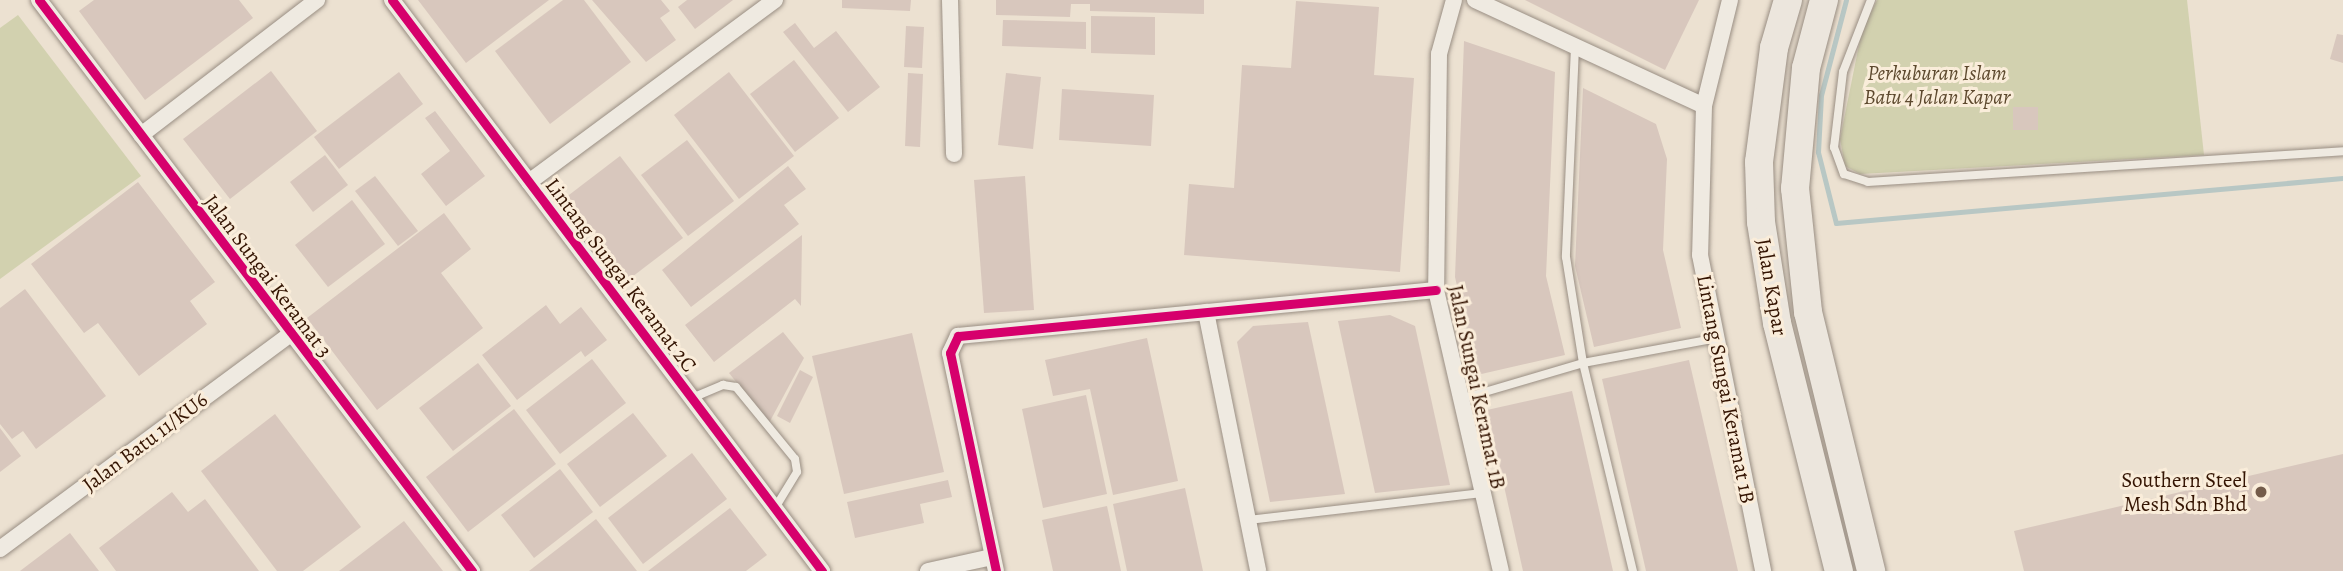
<!DOCTYPE html>
<html>
<head>
<meta charset="utf-8">
<style>
  body { margin:0 }
  #map { position:relative; width:2343px; height:571px; overflow:hidden; background:#ece1d1; font-family:Alegreya,serif }
  div>[style] { position:absolute }
  [style*='--x'] { left:calc(var(--x)*1px); top:calc(var(--y)*1px); width:calc(var(--w)*1px); rotate:calc(var(--a)*1deg) }
  .green>* { inset:0; background:#d2d1af }
  .stream>* { height:5px; margin:-2.5px; padding:0 2.5px; transform-origin:2.5px; border-radius:2.5px; background:#b8c7c4 }
  .building>* { inset:0; background:#d8c7bd }
  .roads { filter:drop-shadow(0 0 2px #998e83) drop-shadow(0 0 2px #998e83) }
  .service>* { height:8px; margin:-4px; padding:0 4px; transform-origin:4px; border-radius:4px; background:#efeae1 }
  .minor>* { height:16px; margin:-8px; padding:0 8px; transform-origin:8px; border-radius:8px; background:#efeae1 }
  .trunk>* { height:28px; margin:-14px; padding:0 14px; transform-origin:14px; border-radius:14px; background:#ece6dd }
  .cycleway>* { height:9px; margin:-4.5px; padding:0 4.5px; transform-origin:4.5px; border-radius:4.5px; background:#d6006c }
  .dots>* { width:19px; height:19px; translate:-50% -50%; box-sizing:border-box; border:4px solid #faedda; border-radius:50% }
  span { translate:-50% -50%; white-space:nowrap; text-align:center; line-height:1.15; -webkit-text-stroke:6px #faedda; paint-order:stroke }
  .park-label { font-size:21px; color:#5d492e; font-style:italic }
  .street-label { font-size:21px; color:#341402 }
  .poi-label { font-size:21px; color:#341402 }
  .right { translate:-100% -50%; text-align:right }
</style>
</head>
<body>
<div id="map">
  <div class="green">
    <i style="clip-path:polygon(1877px 0,2187px 0,2204px 155px,1860px 174px,1845px 166px,1840px 139px,1862px 30px)"></i>
    <i style="clip-path:polygon(18px 15px,141px 176px,0 279px,0 28px)"></i>
  </div>
  <div class="stream">
    <i style="--x:1846;--y:0;--w:98;--a:104.7"></i>
    <i style="--x:1821;--y:95;--w:57;--a:93"></i>
    <i style="--x:1818;--y:152;--w:73;--a:75.8"></i>
    <i style="--x:1836;--y:223;--w:509;--a:-5.07"></i>
  </div>
  <div class="building">
    <i style="clip-path:polygon(94px 0,239px 0,253px 18px,145px 100px,79px 11px)"></i>
    <i style="clip-path:polygon(418px 0,549px 0,466px 63px)"></i>
    <i style="clip-path:polygon(563px 0,584px 0,631px 62px,550px 124px,495px 51px)"></i>
    <i style="clip-path:polygon(592px 0,661px 0,670px 11px,660px 18px,676px 40px,646px 62px)"></i>
    <i style="clip-path:polygon(687px 0,733px 0,695px 29px,678px 7px)"></i>
    <i style="clip-path:polygon(842px 0,911px 0,910px 11px,842px 8px)"></i>
    <i style="clip-path:polygon(996px 0,1204px 0,1204px 14px,1090px 11px,1090px 4px,1071px 4px,1070px 17px,996px 15px)"></i>
    <i style="clip-path:polygon(1525px 0,1699px 0,1665px 70px)"></i>
    <i style="clip-path:polygon(1296px 1px,1379px 7px,1374px 75px,1414px 78px,1400px 272px,1184px 255px,1189px 184px,1234px 188px,1242px 65px,1291px 68px)"></i>
    <i style="clip-path:polygon(1091px 16px,1155px 17px,1155px 55px,1091px 53px)"></i>
    <i style="clip-path:polygon(1003px 20px,1086px 22px,1086px 49px,1002px 46px)"></i>
    <i style="clip-path:polygon(795px 23px,814px 48px,836px 31px,880px 87px,848px 112px,783px 32px)"></i>
    <i style="clip-path:polygon(906px 26px,924px 27px,922px 68px,904px 67px)"></i>
    <i style="clip-path:polygon(2337px 34px,2343px 35px,2343px 63px,2330px 59px)"></i>
    <i style="clip-path:polygon(1464px 41px,1555px 72px,1546px 276px,1565px 355px,1477px 375px,1455px 277px)"></i>
    <i style="clip-path:polygon(794px 60px,839px 118px,795px 152px,750px 94px)"></i>
    <i style="clip-path:polygon(271px 71px,317px 131px,230px 199px,183px 139px)"></i>
    <i style="clip-path:polygon(399px 72px,423px 104px,339px 169px,314px 137px)"></i>
    <i style="clip-path:polygon(729px 72px,794px 156px,739px 199px,674px 115px)"></i>
    <i style="clip-path:polygon(908px 73px,923px 74px,920px 147px,905px 146px)"></i>
    <i style="clip-path:polygon(1006px 73px,1041px 77px,1033px 149px,998px 145px)"></i>
    <i style="clip-path:polygon(1583px 88px,1656px 124px,1667px 159px,1663px 250px,1681px 328px,1594px 347px,1575px 266px)"></i>
    <i style="clip-path:polygon(1062px 89px,1154px 95px,1151px 146px,1059px 140px)"></i>
    <i style="clip-path:polygon(2013px 107px,2038px 107px,2038px 130px,2013px 130px)"></i>
    <i style="clip-path:polygon(435px 111px,485px 176px,446px 206px,421px 174px,450px 151px,425px 118px)"></i>
    <i style="clip-path:polygon(687px 140px,734px 201px,688px 236px,641px 175px)"></i>
    <i style="clip-path:polygon(325px 155px,348px 185px,313px 212px,290px 182px)"></i>
    <i style="clip-path:polygon(620px 156px,683px 238px,628px 280px,565px 198px)"></i>
    <i style="clip-path:polygon(788px 166px,806px 189px,784px 205px,799px 224px,691px 307px,662px 270px)"></i>
    <i style="clip-path:polygon(375px 176px,418px 231px,398px 246px,355px 191px)"></i>
    <i style="clip-path:polygon(1025px 176px,1034px 310px,984px 313px,974px 180px)"></i>
    <i style="clip-path:polygon(138px 182px,215px 282px,190px 301px,207px 324px,139px 376px,98px 323px,84px 333px,31px 264px)"></i>
    <i style="clip-path:polygon(352px 200px,385px 244px,328px 287px,295px 245px)"></i>
    <i style="clip-path:polygon(444px 213px,471px 249px,441px 273px,483px 328px,377px 410px,307px 318px)"></i>
    <i style="clip-path:polygon(802px 235px,801px 306px,795px 299px,714px 362px,685px 325px)"></i>
    <i style="clip-path:polygon(25px 289px,106px 396px,36px 449px,23px 431px,12px 439px,0 424px,0 308px)"></i>
    <i style="clip-path:polygon(546px 305px,560px 324px,581px 307px,607px 340px,585px 357px,581px 351px,517px 400px,482px 355px)"></i>
    <i style="clip-path:polygon(1390px 315px,1415px 326px,1450px 485px,1375px 493px,1338px 321px)"></i>
    <i style="clip-path:polygon(1308px 322px,1345px 494px,1270px 502px,1237px 342px,1253px 326px)"></i>
    <i style="clip-path:polygon(783px 332px,804px 358px,769px 423px,729px 373px)"></i>
    <i style="clip-path:polygon(912px 333px,944px 472px,844px 494px,812px 356px)"></i>
    <i style="clip-path:polygon(1147px 338px,1178px 481px,1113px 495px,1090px 389px,1053px 396px,1045px 360px)"></i>
    <i style="clip-path:polygon(592px 359px,626px 403px,560px 454px,526px 410px)"></i>
    <i style="clip-path:polygon(1689px 360px,1738px 571px,1646px 571px,1602px 379px)"></i>
    <i style="clip-path:polygon(478px 363px,511px 406px,453px 451px,419px 408px)"></i>
    <i style="clip-path:polygon(800px 370px,813px 377px,790px 423px,777px 416px)"></i>
    <i style="clip-path:polygon(1572px 391px,1613px 571px,1523px 571px,1487px 410px)"></i>
    <i style="clip-path:polygon(1086px 395px,1107px 494px,1043px 508px,1022px 409px)"></i>
    <i style="clip-path:polygon(514px 409px,556px 464px,468px 532px,426px 477px)"></i>
    <i style="clip-path:polygon(633px 413px,667px 456px,600px 507px,567px 464px)"></i>
    <i style="clip-path:polygon(275px 414px,361px 527px,303px 571px,277px 571px,201px 471px)"></i>
    <i style="clip-path:polygon(0 428px,21px 456px,0 472px)"></i>
    <i style="clip-path:polygon(692px 453px,727px 499px,643px 564px,608px 518px)"></i>
    <i style="clip-path:polygon(2343px 454px,2343px 571px,2024px 571px,2014px 531px)"></i>
    <i style="clip-path:polygon(560px 469px,593px 512px,534px 558px,501px 515px)"></i>
    <i style="clip-path:polygon(948px 480px,952px 497px,920px 504px,924px 523px,855px 538px,847px 502px)"></i>
    <i style="clip-path:polygon(1185px 488px,1203px 571px,1127px 571px,1113px 504px)"></i>
    <i style="clip-path:polygon(172px 492px,188px 512px,205px 499px,259px 571px,116px 571px,99px 548px)"></i>
    <i style="clip-path:polygon(1107px 506px,1121px 571px,1053px 571px,1042px 520px)"></i>
    <i style="clip-path:polygon(730px 508px,767px 555px,746px 571px,648px 571px)"></i>
    <i style="clip-path:polygon(596px 519px,637px 571px,529px 571px)"></i>
    <i style="clip-path:polygon(404px 521px,443px 571px,339px 571px)"></i>
    <i style="clip-path:polygon(70px 533px,99px 571px,20px 571px)"></i>
  </div>
  <div class="roads">
    <div class="service">
      <i style="--x:1871;--y:0;--w:77;--a:111.3"></i>
      <i style="--x:1843;--y:72;--w:76;--a:96.8"></i>
      <i style="--x:1834;--y:147;--w:29;--a:70"></i>
      <i style="--x:1844;--y:174;--w:25;--a:18"></i>
      <i style="--x:1868;--y:182;--w:476;--a:-3.7"></i>
      <i style="--x:1575;--y:47;--w:210;--a:92.5"></i>
      <i style="--x:1566;--y:257;--w:107;--a:80.9"></i>
      <i style="--x:1583;--y:363;--w:214;--a:76.5"></i>
      <i style="--x:692;--y:398;--w:34;--a:-23"></i>
      <i style="--x:723;--y:385;--w:13;--a:9"></i>
      <i style="--x:736;--y:387;--w:93;--a:50.7"></i>
      <i style="--x:795;--y:459;--w:13;--a:81"></i>
      <i style="--x:797;--y:472;--w:42;--a:121.4"></i>
      <i style="--x:1461;--y:399;--w:127;--a:-16.4"></i>
      <i style="--x:1583;--y:363;--w:131;--a:-10.5"></i>
      <i style="--x:1248;--y:520;--w:236;--a:-6.6"></i>
    </div>
    <div class="minor">
      <i style="--x:39;--y:0;--w:717;--a:52.83"></i>
      <i style="--x:392;--y:0;--w:715;--a:53.02"></i>
      <i style="--x:950;--y:0;--w:154;--a:88.5"></i>
      <i style="--x:1454;--y:0;--w:56;--a:105.5"></i>
      <i style="--x:1439;--y:54;--w:236;--a:90.7"></i>
      <i style="--x:1436;--y:290;--w:288;--a:77"></i>
      <i style="--x:1475;--y:0;--w:252;--a:24.8"></i>
      <i style="--x:1730;--y:0;--w:109;--a:103.8"></i>
      <i style="--x:1704;--y:106;--w:149;--a:91.5"></i>
      <i style="--x:1700;--y:255;--w:322;--a:78.7"></i>
      <i style="--x:141;--y:135;--w:222;--a:-37.5"></i>
      <i style="--x:529;--y:182;--w:306;--a:-36.5"></i>
      <i style="--x:1206;--y:312;--w:264;--a:78.6"></i>
      <i style="--x:0;--y:549;--w:360;--a:-36.5"></i>
      <i style="--x:928;--y:571;--w:66;--a:-12.3"></i>
      <i style="--x:996;--y:571;--w:223;--a:-101.9"></i>
      <i style="--x:950;--y:353;--w:19;--a:-65"></i>
      <i style="--x:958;--y:336;--w:480;--a:-5.5"></i>
    </div>
    <div class="trunk">
      <i style="--x:1788;--y:0;--w:50;--a:106.3"></i>
      <i style="--x:1774;--y:48;--w:115;--a:97.5"></i>
      <i style="--x:1759;--y:162;--w:60;--a:88.1"></i>
      <i style="--x:1761;--y:222;--w:102;--a:81"></i>
      <i style="--x:1777;--y:323;--w:256;--a:76"></i>
      <i style="--x:1824;--y:0;--w:70;--a:104.8"></i>
      <i style="--x:1806;--y:68;--w:121;--a:95.2"></i>
      <i style="--x:1795;--y:188;--w:125;--a:84"></i>
      <i style="--x:1808;--y:312;--w:267;--a:76.3"></i>
    </div>
  </div>
  <div class="cycleway">
    <i style="--x:39;--y:0;--w:717;--a:52.83"></i>
    <i style="--x:392;--y:0;--w:715;--a:53.02"></i>
    <i style="--x:996;--y:571;--w:223;--a:-101.9"></i>
    <i style="--x:950;--y:353;--w:19;--a:-65"></i>
    <i style="--x:958;--y:336;--w:480;--a:-5.5"></i>
  </div>
  <div class="dots">
    <i style="left:2261px;top:492px;background:#745c4a"></i>
  </div>
  <div class="park-label">
    <span style="left:1937px;top:85px">Perkuburan Islam<br>Batu 4 Jalan Kapar</span>
  </div>
  <div class="street-label">
    <span style="left:621px;top:275px;rotate:53deg">Lintang Sungai Keramat 2C</span>
    <span style="left:268px;top:276px;rotate:53deg">Jalan Sungai Keramat 3</span>
    <span style="left:1772px;top:287px;rotate:80deg">Jalan Kapar</span>
    <span style="left:1477px;top:387px;rotate:78deg">Jalan Sungai Keramat 1B</span>
    <span style="left:1726px;top:389px;rotate:79deg">Lintang Sungai Keramat 1B</span>
    <span style="left:145px;top:442px;rotate:-37deg">Jalan Batu 11/KU6</span>
  </div>
  <div class="poi-label">
    <span class="right" style="left:2247px;top:492px">Southern Steel<br>Mesh Sdn Bhd</span>
  </div>
</div>
</body>
</html>
